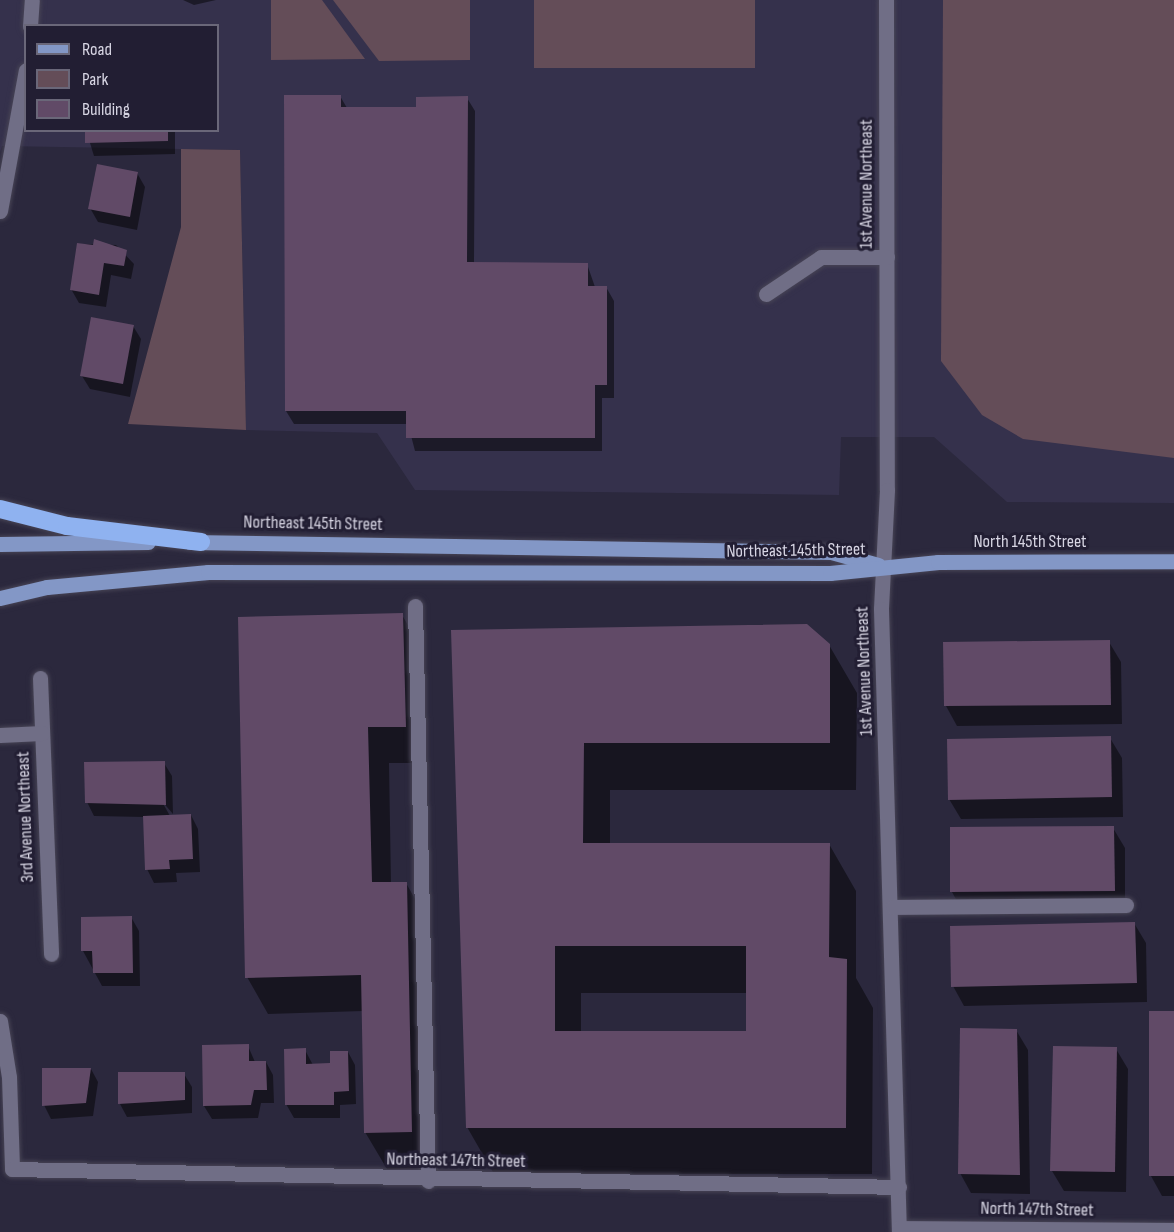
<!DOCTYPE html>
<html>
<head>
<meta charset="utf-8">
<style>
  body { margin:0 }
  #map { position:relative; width:1174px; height:1232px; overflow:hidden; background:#2b283d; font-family:"Sofia Sans Condensed",sans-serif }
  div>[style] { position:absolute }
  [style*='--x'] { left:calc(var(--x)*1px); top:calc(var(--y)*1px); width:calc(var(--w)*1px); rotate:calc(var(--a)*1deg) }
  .built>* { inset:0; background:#35314c }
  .green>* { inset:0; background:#644d58 }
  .shadow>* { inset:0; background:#0007 }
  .building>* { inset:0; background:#614a67 }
  .roads { filter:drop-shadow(0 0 2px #474455) drop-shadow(0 0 2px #474455) }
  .minor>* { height:15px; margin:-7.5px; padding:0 7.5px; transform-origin:7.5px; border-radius:7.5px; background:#706e86 }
  .major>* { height:15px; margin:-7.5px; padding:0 7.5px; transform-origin:7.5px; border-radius:7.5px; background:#8397c6 }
  .highway>* { height:18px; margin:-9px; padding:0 9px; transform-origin:9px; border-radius:9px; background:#8fb2f0 }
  span { translate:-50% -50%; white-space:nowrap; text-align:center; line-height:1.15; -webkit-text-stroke:6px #221e33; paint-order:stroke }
  .street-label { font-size:18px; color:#d7d5e3 }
  .legend { position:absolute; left:24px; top:24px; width:195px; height:108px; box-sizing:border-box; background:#221e33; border:2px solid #6a6779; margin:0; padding:8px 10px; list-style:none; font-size:18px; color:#d7d5e3 }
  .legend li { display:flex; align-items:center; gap:12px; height:30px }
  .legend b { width:30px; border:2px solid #6a6779 }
</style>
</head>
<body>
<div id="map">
  <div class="built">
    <i style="clip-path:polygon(evenodd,0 0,1174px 0,1174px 503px,1007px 502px,934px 437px,841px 437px,839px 495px,415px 490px,377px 433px,246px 430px,240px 150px,2px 146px,0 152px,0 0,26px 26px,218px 26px,218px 130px,26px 130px,26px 26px)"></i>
  </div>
  <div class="green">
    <i style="clip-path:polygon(271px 0,322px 0,365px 59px,271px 60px)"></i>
    <i style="clip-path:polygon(333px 0,470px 0,470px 60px,379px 61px)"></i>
    <i style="clip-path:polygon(534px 0,755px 0,755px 68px,534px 68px)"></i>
    <i style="clip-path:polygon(943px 0,1174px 0,1174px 458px,1023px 439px,982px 415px,941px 361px)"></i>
    <i style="clip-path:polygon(181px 149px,240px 150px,246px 430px,128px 424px,181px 227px)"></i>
  </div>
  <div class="shadow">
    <i style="clip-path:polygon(183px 0,216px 0,194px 5px)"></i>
    <i style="clip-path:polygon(340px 96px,347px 108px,417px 108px,467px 98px,475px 111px,474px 263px,587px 264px,595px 287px,606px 287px,614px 301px,614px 398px,602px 398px,602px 451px,415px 451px,408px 424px,294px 424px,286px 411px)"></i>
    <i style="clip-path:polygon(86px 130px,175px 130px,175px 154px,94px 156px)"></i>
    <i style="clip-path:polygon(137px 173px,145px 187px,137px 230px,98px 222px,90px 208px)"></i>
    <i style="clip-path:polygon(79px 244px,116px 245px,134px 264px,131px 279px,111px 275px,106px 307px,79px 303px,71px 289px)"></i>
    <i style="clip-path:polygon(133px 326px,141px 339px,130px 397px,90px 389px,82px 376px)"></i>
    <i style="clip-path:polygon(402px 615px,423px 651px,426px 763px,389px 763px,391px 884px,406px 883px,427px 920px,432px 1168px,387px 1169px,365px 1132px,363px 1011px,268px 1014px,247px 977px)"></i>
    <i style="clip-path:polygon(evenodd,453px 632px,829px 645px,857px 693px,856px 790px,610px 790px,610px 844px,829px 844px,856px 891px,856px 978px,873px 1008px,872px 1174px,494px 1174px,467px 1127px,453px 632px,581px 993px,748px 993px,748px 1033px,581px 1033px,581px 993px)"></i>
    <i style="clip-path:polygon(1109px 642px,1121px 662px,1122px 724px,957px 726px,946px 706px)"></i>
    <i style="clip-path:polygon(1110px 738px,1122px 758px,1123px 817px,961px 819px,949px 799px)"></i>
    <i style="clip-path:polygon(164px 763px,172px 776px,173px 814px,161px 800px,170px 816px,191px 815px,198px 829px,200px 872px,176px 873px,177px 882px,154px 883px,147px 869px,144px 817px,94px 816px,87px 802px)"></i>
    <i style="clip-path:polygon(1113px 828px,1125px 848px,1125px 911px,963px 912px,952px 892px,951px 829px)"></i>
    <i style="clip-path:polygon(131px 917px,139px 931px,140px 986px,102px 986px,83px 951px,82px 918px)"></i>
    <i style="clip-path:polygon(1134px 923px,1146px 943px,1147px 1002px,964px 1006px,953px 986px)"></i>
    <i style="clip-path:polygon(1174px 1012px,1174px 1196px,1162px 1196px,1151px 1176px)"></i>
    <i style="clip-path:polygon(1016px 1030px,1028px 1050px,1030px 1194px,971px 1193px,960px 1173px)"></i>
    <i style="clip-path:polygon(248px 1046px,255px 1062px,266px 1062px,273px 1075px,274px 1103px,261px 1103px,258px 1118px,212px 1119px,204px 1106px)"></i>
    <i style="clip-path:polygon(1116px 1049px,1128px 1069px,1126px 1192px,1064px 1191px,1052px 1171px)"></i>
    <i style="clip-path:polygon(305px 1050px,313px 1065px,332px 1065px,348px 1052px,355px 1065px,356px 1104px,340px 1105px,340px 1118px,294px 1118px,286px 1104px)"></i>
    <i style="clip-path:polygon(91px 1069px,98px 1082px,93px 1116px,51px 1119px,44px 1105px)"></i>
    <i style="clip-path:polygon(184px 1074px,192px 1087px,192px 1113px,127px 1117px,120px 1104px)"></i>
  </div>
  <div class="building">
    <i style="clip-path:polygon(284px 95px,341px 95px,341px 107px,416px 107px,416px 97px,468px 96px,467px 262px,588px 263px,588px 286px,607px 286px,607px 385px,595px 385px,595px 438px,406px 438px,406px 411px,285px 411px)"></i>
    <i style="clip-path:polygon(85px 130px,168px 130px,168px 141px,85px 143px)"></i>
    <i style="clip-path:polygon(97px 164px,138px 172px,130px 217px,88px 209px)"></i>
    <i style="clip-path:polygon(94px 239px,127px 250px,124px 266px,104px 263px,99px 295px,70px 290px,77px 243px,93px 245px)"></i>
    <i style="clip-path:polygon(91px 317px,134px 325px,123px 384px,80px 376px)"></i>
    <i style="clip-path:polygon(403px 613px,406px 727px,368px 727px,372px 882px,407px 882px,412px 1132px,364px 1133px,361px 975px,245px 978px,238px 617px)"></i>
    <i style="clip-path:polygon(evenodd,807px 624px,830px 644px,830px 743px,584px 743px,583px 843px,830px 843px,829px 957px,847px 959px,846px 1128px,466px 1128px,451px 630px,807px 624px,555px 946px,746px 946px,746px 1031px,555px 1031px,555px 946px)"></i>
    <i style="clip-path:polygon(1110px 640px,1111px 705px,944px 706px,943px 642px)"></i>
    <i style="clip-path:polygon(1111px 736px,1112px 797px,948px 800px,947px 739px)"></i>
    <i style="clip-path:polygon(165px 761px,166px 805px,85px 803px,84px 762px)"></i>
    <i style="clip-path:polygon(191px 814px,193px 859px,169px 860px,170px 869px,145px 870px,143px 816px)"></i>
    <i style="clip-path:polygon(1114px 826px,1115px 891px,950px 892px,950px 827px)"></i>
    <i style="clip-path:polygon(132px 916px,133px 973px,93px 973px,92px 951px,81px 951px,81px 917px)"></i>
    <i style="clip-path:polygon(1135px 922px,1137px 983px,951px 987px,950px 926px)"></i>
    <i style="clip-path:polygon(1149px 1011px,1174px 1011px,1174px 1176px,1149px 1176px)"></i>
    <i style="clip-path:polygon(960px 1028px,1017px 1029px,1020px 1175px,958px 1174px)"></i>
    <i style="clip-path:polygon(249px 1044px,249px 1061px,266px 1061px,267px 1090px,254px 1090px,251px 1105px,203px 1106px,202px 1045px)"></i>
    <i style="clip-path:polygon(1053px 1046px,1117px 1047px,1115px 1172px,1050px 1171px)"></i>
    <i style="clip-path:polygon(306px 1048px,306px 1064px,330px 1063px,330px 1051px,348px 1051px,349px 1091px,334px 1092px,334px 1105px,285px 1105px,284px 1049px)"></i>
    <i style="clip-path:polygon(42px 1068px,91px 1068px,86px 1103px,42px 1106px)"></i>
    <i style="clip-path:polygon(118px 1072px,185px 1072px,185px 1100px,118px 1104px)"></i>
  </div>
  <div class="roads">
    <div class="minor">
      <i style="--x:886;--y:0;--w:490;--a:89.9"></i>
      <i style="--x:887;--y:490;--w:119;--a:92.9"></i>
      <i style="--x:881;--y:609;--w:623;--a:88.35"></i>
      <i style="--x:30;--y:26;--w:26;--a:-86"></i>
      <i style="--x:0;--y:211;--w:143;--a:-79.6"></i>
      <i style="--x:766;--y:294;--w:66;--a:-33.9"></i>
      <i style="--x:821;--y:257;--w:66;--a:0"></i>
      <i style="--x:415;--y:606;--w:575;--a:88.7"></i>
      <i style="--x:40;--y:678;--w:276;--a:87.7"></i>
      <i style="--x:0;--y:735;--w:42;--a:-2.7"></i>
      <i style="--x:893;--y:907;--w:233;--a:-0.5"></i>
      <i style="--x:0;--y:1021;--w:57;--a:80.9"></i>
      <i style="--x:9;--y:1077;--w:92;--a:88.1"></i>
      <i style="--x:12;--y:1169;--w:887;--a:1.16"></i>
      <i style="--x:899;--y:1228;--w:275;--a:0.4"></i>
    </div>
    <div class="major">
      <i style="--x:190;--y:542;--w:641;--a:0.89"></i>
      <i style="--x:831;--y:552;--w:49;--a:15.5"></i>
      <i style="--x:0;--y:544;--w:148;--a:-0.8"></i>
      <i style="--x:0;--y:598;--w:48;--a:-13.2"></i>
      <i style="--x:47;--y:587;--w:162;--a:-5.3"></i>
      <i style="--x:208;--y:572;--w:622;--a:0.09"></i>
      <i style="--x:830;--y:573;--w:109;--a:-5.8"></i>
      <i style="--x:938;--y:562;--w:236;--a:-0.2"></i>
    </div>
    <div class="highway">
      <i style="--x:0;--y:509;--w:69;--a:14.2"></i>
      <i style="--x:67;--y:526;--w:135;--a:6.8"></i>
    </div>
  </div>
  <div class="street-label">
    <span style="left:867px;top:184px;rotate:-90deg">1st Avenue Northeast</span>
    <span style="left:313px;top:524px;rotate:1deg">Northeast 145th Street</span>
    <span style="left:1030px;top:542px">North 145th Street</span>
    <span style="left:796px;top:551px;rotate:-1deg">Northeast 145th Street</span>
    <span style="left:865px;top:671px;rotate:-92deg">1st Avenue Northeast</span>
    <span style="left:26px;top:817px;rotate:-92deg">3rd Avenue Northeast</span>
    <span style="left:456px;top:1161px;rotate:1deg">Northeast 147th Street</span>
    <span style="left:1037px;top:1210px;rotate:1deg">North 147th Street</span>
  </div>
  <ul class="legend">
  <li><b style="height:8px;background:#8397c6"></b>Road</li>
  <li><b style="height:16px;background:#644d58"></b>Park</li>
  <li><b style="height:16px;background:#614a67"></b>Building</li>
  </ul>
</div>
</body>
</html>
